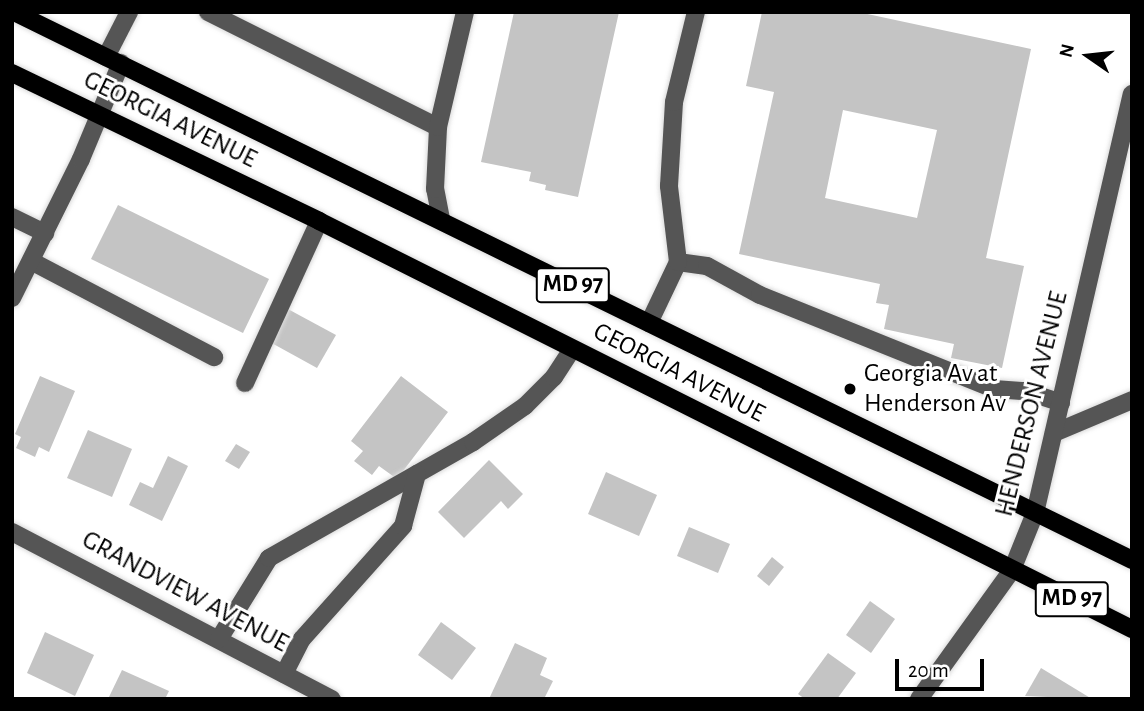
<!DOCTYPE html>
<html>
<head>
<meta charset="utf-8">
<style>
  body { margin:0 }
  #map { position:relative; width:1144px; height:711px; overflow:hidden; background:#fff; font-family:"Alegreya Sans",sans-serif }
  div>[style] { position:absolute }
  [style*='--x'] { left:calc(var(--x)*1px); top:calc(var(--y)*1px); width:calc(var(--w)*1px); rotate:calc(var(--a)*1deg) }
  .building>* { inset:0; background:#c4c4c4 }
  .roads { filter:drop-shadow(0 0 2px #dbdbdb) drop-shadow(0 0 2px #dbdbdb) }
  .minor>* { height:18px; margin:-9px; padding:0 9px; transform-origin:9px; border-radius:9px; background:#555 }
  .major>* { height:18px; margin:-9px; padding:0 9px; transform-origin:9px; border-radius:9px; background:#000 }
  .dots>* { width:19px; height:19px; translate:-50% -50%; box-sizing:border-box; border:4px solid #fff; border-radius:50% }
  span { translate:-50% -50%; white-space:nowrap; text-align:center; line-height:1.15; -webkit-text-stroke:6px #fff; paint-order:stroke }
  .shield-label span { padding:2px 5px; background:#fff; border:2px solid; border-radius:5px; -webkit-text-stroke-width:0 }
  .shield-label { font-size:24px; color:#000; font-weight:700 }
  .street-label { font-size:26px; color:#000 }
  .poi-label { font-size:26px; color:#000 }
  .left { translate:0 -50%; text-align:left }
  .frame { position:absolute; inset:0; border:14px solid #000; pointer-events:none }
  .north { position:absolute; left:1053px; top:21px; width:70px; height:70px; -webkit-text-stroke:5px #fff; paint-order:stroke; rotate:284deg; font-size:19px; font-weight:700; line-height:28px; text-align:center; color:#000 }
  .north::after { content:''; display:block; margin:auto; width:24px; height:32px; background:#000; clip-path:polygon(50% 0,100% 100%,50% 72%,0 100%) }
  .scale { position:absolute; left:895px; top:659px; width:89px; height:32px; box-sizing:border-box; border:4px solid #000; border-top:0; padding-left:9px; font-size:21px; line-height:24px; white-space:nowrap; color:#000; -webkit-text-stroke:5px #fff; paint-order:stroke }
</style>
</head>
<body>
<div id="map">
  <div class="building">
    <i style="clip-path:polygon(514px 12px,619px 12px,578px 197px,545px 190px,546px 185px,529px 181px,531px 172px,481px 162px)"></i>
    <i style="clip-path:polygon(evenodd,762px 12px,858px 12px,1031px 49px,986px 258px,1024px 266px,1002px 368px,951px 358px,954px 344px,884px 329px,889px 305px,876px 303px,880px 284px,739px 254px,774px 92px,746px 86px,762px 12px,843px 110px,937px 130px,917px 218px,825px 198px,843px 110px)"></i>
    <i style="clip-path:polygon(118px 205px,269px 279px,243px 333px,91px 259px)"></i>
    <i style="clip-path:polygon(286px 308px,336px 335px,317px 368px,268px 341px)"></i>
    <i style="clip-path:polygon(40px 376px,75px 391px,49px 452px,39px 447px,35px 457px,16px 448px,21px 437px,15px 434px)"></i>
    <i style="clip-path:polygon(401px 376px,448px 412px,397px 479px,379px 466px,372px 475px,354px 461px,363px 451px,351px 441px)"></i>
    <i style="clip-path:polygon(88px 430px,132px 449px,112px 497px,67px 478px)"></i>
    <i style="clip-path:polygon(236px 444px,250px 452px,239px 469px,225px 461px)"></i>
    <i style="clip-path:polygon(168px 456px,188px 466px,162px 521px,129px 505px,140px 482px,153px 488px)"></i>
    <i style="clip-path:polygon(489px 460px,523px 494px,508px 509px,501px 501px,464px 538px,438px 512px)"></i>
    <i style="clip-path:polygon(606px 472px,657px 495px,639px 536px,588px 514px)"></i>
    <i style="clip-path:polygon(689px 527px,730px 544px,718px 573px,677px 556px)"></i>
    <i style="clip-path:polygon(772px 557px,784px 567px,769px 586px,757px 576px)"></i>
    <i style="clip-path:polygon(870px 601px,895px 619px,871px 653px,846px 635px)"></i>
    <i style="clip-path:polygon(441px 622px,476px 648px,452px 680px,418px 655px)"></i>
    <i style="clip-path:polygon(45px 632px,94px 655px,75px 696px,27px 673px)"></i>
    <i style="clip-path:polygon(515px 643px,547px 658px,540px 675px,553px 681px,544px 699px,489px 699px)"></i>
    <i style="clip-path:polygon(828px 653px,856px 673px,837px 699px,805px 699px,798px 694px)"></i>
    <i style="clip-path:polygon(1041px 668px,1092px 699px,1025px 696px)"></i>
    <i style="clip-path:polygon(122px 670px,169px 691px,165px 699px,108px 699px)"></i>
  </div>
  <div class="roads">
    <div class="minor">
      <i style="--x:208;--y:12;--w:257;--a:26.6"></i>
      <i style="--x:106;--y:57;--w:51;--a:-62.9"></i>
      <i style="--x:12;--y:217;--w:37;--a:26"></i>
      <i style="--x:441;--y:219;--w:31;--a:-101"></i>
      <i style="--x:435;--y:189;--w:62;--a:-87.2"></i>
      <i style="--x:438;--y:127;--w:118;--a:-76.8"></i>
      <i style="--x:31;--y:261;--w:207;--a:27.7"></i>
      <i style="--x:678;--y:262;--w:29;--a:8"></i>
      <i style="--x:707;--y:266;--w:60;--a:28.7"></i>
      <i style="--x:760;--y:295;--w:252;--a:21.9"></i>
      <i style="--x:994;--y:389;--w:31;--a:4"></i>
      <i style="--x:1025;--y:391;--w:38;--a:18"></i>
      <i style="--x:12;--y:298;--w:155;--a:-63.6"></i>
      <i style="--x:81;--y:159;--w:104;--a:-67.4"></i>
      <i style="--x:649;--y:323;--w:68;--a:-64.6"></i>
      <i style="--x:678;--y:262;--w:77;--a:-96.8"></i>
      <i style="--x:669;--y:186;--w:84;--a:-86.6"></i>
      <i style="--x:674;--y:102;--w:93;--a:-76.3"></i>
      <i style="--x:245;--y:383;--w:178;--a:-65.4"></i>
      <i style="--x:1054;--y:433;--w:85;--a:-22.9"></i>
      <i style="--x:12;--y:532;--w:361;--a:27.6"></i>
      <i style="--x:219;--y:639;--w:95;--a:-58.3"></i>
      <i style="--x:269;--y:558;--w:235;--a:-29.6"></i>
      <i style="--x:473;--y:442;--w:63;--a:-34.7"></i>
      <i style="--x:525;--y:406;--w:41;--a:-45"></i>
      <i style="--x:554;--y:377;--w:33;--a:-57"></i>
      <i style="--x:284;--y:674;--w:39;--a:-63"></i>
      <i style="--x:302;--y:639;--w:152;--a:-48.2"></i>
      <i style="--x:403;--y:526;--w:54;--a:-74.9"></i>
      <i style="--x:919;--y:699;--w:159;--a:-54.2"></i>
      <i style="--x:1012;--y:570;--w:61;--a:-68"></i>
      <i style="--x:1035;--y:513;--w:430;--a:-77"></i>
    </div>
    <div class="major">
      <i style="--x:14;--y:12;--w:1245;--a:26.11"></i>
      <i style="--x:12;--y:73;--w:341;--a:25.7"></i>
      <i style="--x:319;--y:221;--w:910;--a:26.65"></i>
    </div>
  </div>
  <div class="dots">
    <i style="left:850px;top:389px;background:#000"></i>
  </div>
  <div class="shield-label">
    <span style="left:573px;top:285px">MD 97</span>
    <span style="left:1072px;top:599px">MD 97</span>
  </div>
  <div class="street-label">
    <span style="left:170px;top:120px;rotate:26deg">GEORGIA AVENUE</span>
    <span style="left:679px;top:373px;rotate:27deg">GEORGIA AVENUE</span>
    <span style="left:1032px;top:404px;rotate:-76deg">HENDERSON AVENUE</span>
    <span style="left:185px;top:592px;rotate:28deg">GRANDVIEW AVENUE</span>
  </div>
  <div class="poi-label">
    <span class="left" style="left:864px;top:389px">Georgia Av at<br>Henderson Av</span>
  </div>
  <div class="frame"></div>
  <div class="north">N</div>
  <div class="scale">20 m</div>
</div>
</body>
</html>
